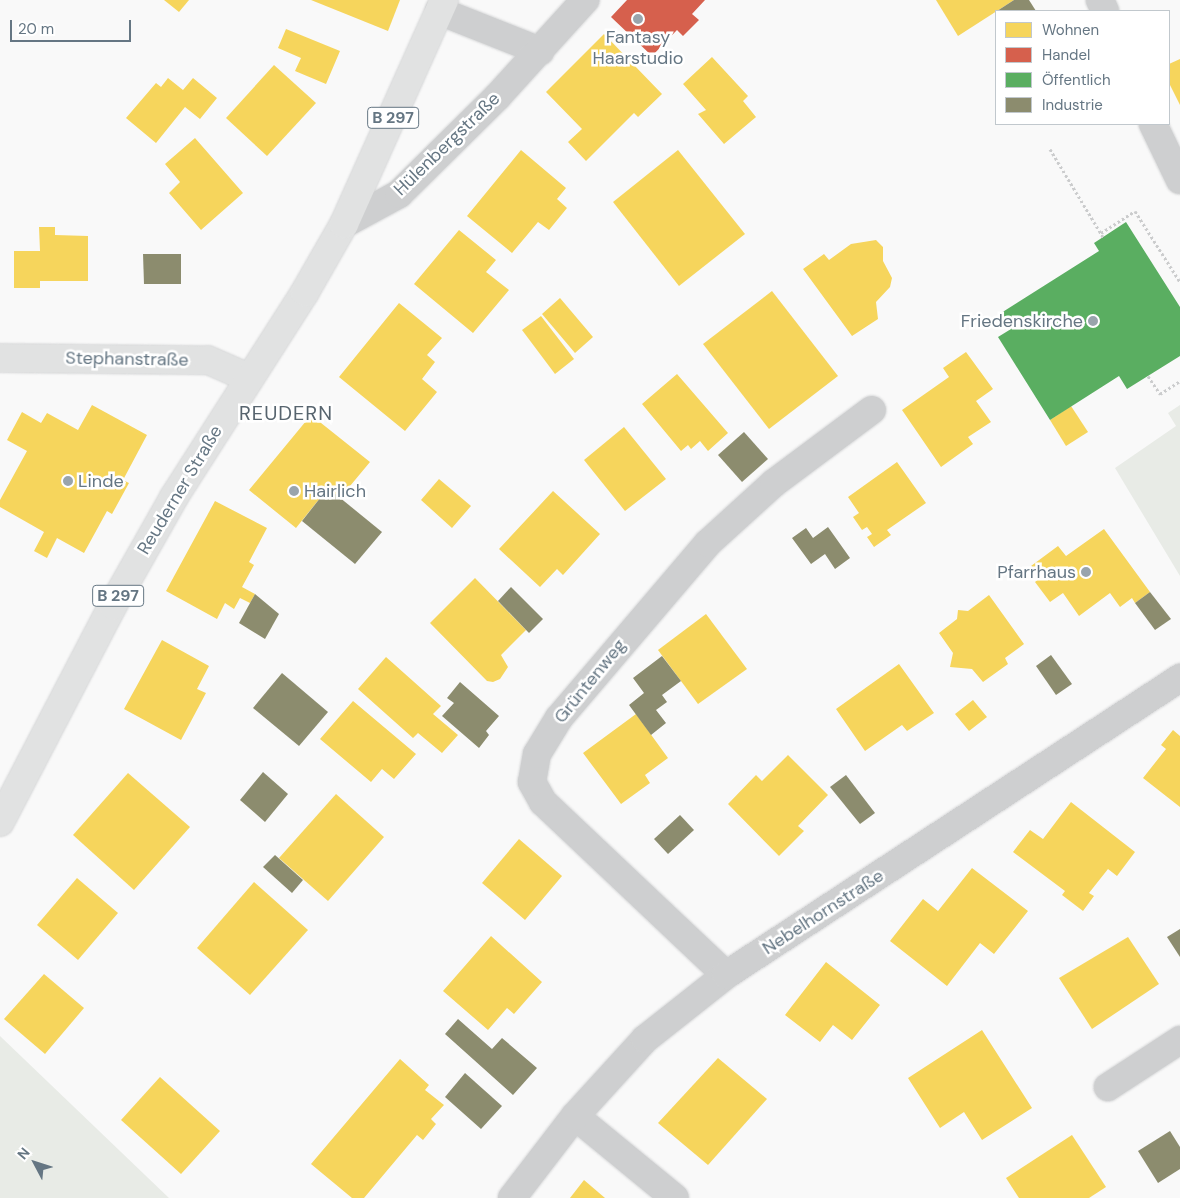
<!DOCTYPE html>
<html>
<head>
<meta charset="utf-8">
<style>
  body { margin:0 }
  #map { position:relative; width:1180px; height:1198px; overflow:hidden; background:#f9f9f9; font-family:"DM Sans",sans-serif }
  div>[style] { position:absolute }
  [style*='--x'] { left:calc(var(--x)*1px); top:calc(var(--y)*1px); width:calc(var(--w)*1px); rotate:calc(var(--a)*1deg) }
  .green>* { inset:0; background:#e8ebe6 }
  .homes>* { inset:0; background:#f6d55c }
  .shops>* { inset:0; background:#d6604d }
  .public>* { inset:0; background:#5aae61 }
  .industry>* { inset:0; background:#8c8c6e }
  .path>* { height:3px; margin-top:-1.5px; transform-origin:0; background:repeating-linear-gradient(90deg,#cbcccd 0 2.5px,transparent 0 5px) }
  .roads { filter:drop-shadow(0 0 1px #d5d6d7) drop-shadow(0 0 1px #d5d6d7) }
  .street>* { height:28px; margin:-14px; padding:0 14px; transform-origin:14px; border-radius:14px; background:#cecfd0 }
  .secondary>* { height:28px; margin:-14px; padding:0 14px; transform-origin:14px; border-radius:14px; background:#e1e2e2 }
  .primary>* { height:28px; margin:-14px; padding:0 14px; transform-origin:14px; border-radius:14px; background:#e1e2e2 }
  .dots>* { width:14px; height:14px; translate:-50% -50%; box-sizing:border-box; border:2px solid #fff; border-radius:50% }
  span { translate:-50% -50%; white-space:nowrap; text-align:center; line-height:1.15; -webkit-text-stroke:5px #fff; paint-order:stroke }
  .shield-label span { padding:1px 4px; background:#fff; border:1px solid; border-radius:4px; -webkit-text-stroke-width:0 }
  .shield-label { font-size:16px; color:#657683; font-weight:700 }
  .poi-label { font-size:18px; color:#657683 }
  .right { translate:-100% -50%; text-align:right }
  .left { translate:0 -50%; text-align:left }
  .street-label { font-size:18px; color:#657683 }
  .quarter-label { font-size:20px; color:#57646e; letter-spacing:1px }
  .legend { position:absolute; left:995px; top:10px; width:175px; height:115px; box-sizing:border-box; background:#fff; border:1px solid #c1c8cd; margin:0; padding:6px 9px; list-style:none; font-size:15px; color:#657683 }
  .legend li { display:flex; align-items:center; gap:10px; height:25px }
  .legend b { width:25px; border:1px solid #c1c8cd }
  .north { position:absolute; left:10px; top:1138px; width:50px; height:50px; -webkit-text-stroke:4px #fff; paint-order:stroke; rotate:310deg; font-size:14px; font-weight:700; line-height:20px; text-align:center; color:#657683 }
  .north::after { content:''; display:block; margin:auto; width:18px; height:22px; background:#657683; clip-path:polygon(50% 0,100% 100%,50% 72%,0 100%) }
  .scale { position:absolute; left:10px; top:20px; width:121px; height:22px; box-sizing:border-box; border:2px solid #657683; border-top:0; padding-left:6px; font-size:15px; line-height:18px; white-space:nowrap; color:#657683; -webkit-text-stroke:4px #fff; paint-order:stroke }
</style>
</head>
<body>
<div id="map">
  <div class="green">
    <i style="clip-path:polygon(1180px 405px,1180px 576px,1115px 468px,1176px 426px,1168px 413px)"></i>
    <i style="clip-path:polygon(0 1036px,169px 1198px,0 1198px)"></i>
  </div>
  <div class="homes">
    <i style="clip-path:polygon(164px 0,189px 0,179px 12px)"></i>
    <i style="clip-path:polygon(311px 0,400px 0,388px 31px)"></i>
    <i style="clip-path:polygon(936px 0,1014px 0,958px 36px)"></i>
    <i style="clip-path:polygon(286px 29px,340px 51px,326px 84px,295px 71px,301px 58px,278px 48px)"></i>
    <i style="clip-path:polygon(604px 34px,662px 94px,638px 117px,634px 113px,586px 161px,568px 142px,582px 129px,546px 92px)"></i>
    <i style="clip-path:polygon(712px 57px,748px 96px,743px 101px,756px 117px,724px 144px,698px 114px,706px 110px,683px 84px)"></i>
    <i style="clip-path:polygon(1180px 59px,1180px 105px,1169px 83px,1169px 64px)"></i>
    <i style="clip-path:polygon(274px 65px,316px 103px,267px 156px,226px 118px)"></i>
    <i style="clip-path:polygon(168px 78px,183px 90px,193px 78px,217px 98px,200px 119px,185px 107px,156px 143px,126px 118px,156px 83px,161px 87px)"></i>
    <i style="clip-path:polygon(195px 138px,243px 193px,201px 230px,169px 193px,180px 182px,165px 164px)"></i>
    <i style="clip-path:polygon(521px 150px,566px 188px,557px 199px,567px 208px,549px 230px,538px 222px,512px 253px,467px 216px)"></i>
    <i style="clip-path:polygon(678px 150px,745px 234px,679px 286px,613px 202px)"></i>
    <i style="clip-path:polygon(39px 227px,55px 227px,55px 235px,88px 236px,88px 281px,40px 281px,40px 288px,14px 288px,14px 251px,40px 251px)"></i>
    <i style="clip-path:polygon(459px 230px,496px 260px,486px 272px,509px 290px,473px 333px,414px 284px)"></i>
    <i style="clip-path:polygon(876px 240px,883px 247px,883px 261px,892px 278px,890px 287px,876px 302px,878px 319px,852px 336px,803px 269px,824px 254px,829px 260px,851px 244px)"></i>
    <i style="clip-path:polygon(772px 291px,838px 376px,769px 429px,703px 344px)"></i>
    <i style="clip-path:polygon(560px 298px,593px 337px,575px 353px,542px 314px)"></i>
    <i style="clip-path:polygon(399px 303px,442px 338px,427px 355px,435px 362px,422px 379px,437px 392px,405px 431px,339px 377px)"></i>
    <i style="clip-path:polygon(541px 316px,574px 359px,555px 374px,522px 330px)"></i>
    <i style="clip-path:polygon(966px 352px,993px 389px,976px 401px,991px 422px,968px 437px,973px 444px,941px 467px,902px 410px,949px 377px,943px 368px)"></i>
    <i style="clip-path:polygon(677px 374px,728px 433px,708px 451px,700px 441px,691px 449px,688px 445px,681px 451px,642px 404px)"></i>
    <i style="clip-path:polygon(92px 405px,147px 435px,123px 480px,129px 483px,112px 514px,107px 511px,84px 553px,57px 538px,47px 558px,34px 551px,44px 532px,0 507px,0 500px,27px 451px,7px 440px,22px 412px,41px 423px,47px 413px,78px 430px)"></i>
    <i style="clip-path:polygon(1071px 406px,1088px 432px,1066px 446px,1050px 420px)"></i>
    <i style="clip-path:polygon(311px 415px,370px 462px,340px 498px,328px 488px,296px 528px,249px 490px)"></i>
    <i style="clip-path:polygon(624px 427px,666px 479px,625px 511px,584px 460px)"></i>
    <i style="clip-path:polygon(897px 462px,926px 503px,887px 530px,891px 535px,874px 547px,867px 537px,872px 534px,867px 527px,862px 530px,853px 517px,859px 513px,848px 497px)"></i>
    <i style="clip-path:polygon(439px 479px,471px 506px,452px 528px,421px 500px)"></i>
    <i style="clip-path:polygon(553px 491px,600px 534px,563px 575px,557px 569px,540px 587px,499px 549px)"></i>
    <i style="clip-path:polygon(215px 501px,267px 528px,249px 562px,254px 565px,242px 587px,255px 594px,250px 603px,240px 598px,234px 609px,225px 603px,217px 619px,166px 591px)"></i>
    <i style="clip-path:polygon(1104px 529px,1150px 592px,1135px 603px,1132px 598px,1120px 607px,1110px 593px,1079px 616px,1063px 593px,1050px 602px,1035px 582px,1040px 578px,1031px 566px,1058px 546px,1066px 556px)"></i>
    <i style="clip-path:polygon(475px 578px,526px 630px,501px 655px,508px 667px,500px 679px,493px 682px,487px 681px,430px 623px)"></i>
    <i style="clip-path:polygon(989px 595px,1024px 644px,1005px 658px,1008px 664px,983px 682px,972px 669px,950px 667px,953px 653px,939px 633px,957px 619px,958px 610px,968px 611px)"></i>
    <i style="clip-path:polygon(706px 614px,747px 669px,698px 704px,658px 650px)"></i>
    <i style="clip-path:polygon(162px 640px,209px 666px,197px 689px,206px 693px,181px 740px,124px 709px)"></i>
    <i style="clip-path:polygon(386px 657px,441px 706px,433px 714px,458px 735px,442px 753px,418px 733px,413px 738px,358px 689px)"></i>
    <i style="clip-path:polygon(899px 664px,934px 713px,907px 731px,902px 725px,865px 751px,836px 709px)"></i>
    <i style="clip-path:polygon(973px 700px,987px 717px,969px 731px,955px 714px)"></i>
    <i style="clip-path:polygon(353px 701px,416px 754px,394px 779px,382px 769px,371px 782px,320px 739px)"></i>
    <i style="clip-path:polygon(636px 714px,668px 758px,645px 775px,650px 783px,621px 804px,583px 753px)"></i>
    <i style="clip-path:polygon(1173px 730px,1180px 736px,1180px 807px,1143px 778px,1166px 749px,1161px 745px)"></i>
    <i style="clip-path:polygon(788px 755px,828px 795px,798px 826px,804px 831px,779px 856px,728px 804px,756px 775px,762px 781px)"></i>
    <i style="clip-path:polygon(128px 773px,190px 827px,134px 890px,73px 835px)"></i>
    <i style="clip-path:polygon(336px 794px,384px 837px,328px 901px,279px 858px)"></i>
    <i style="clip-path:polygon(1071px 802px,1135px 852px,1117px 876px,1108px 869px,1089px 893px,1094px 896px,1083px 911px,1062px 895px,1065px 891px,1013px 852px,1030px 830px,1043px 839px)"></i>
    <i style="clip-path:polygon(519px 839px,562px 876px,525px 920px,482px 883px)"></i>
    <i style="clip-path:polygon(972px 868px,1028px 911px,994px 954px,980px 943px,947px 986px,890px 941px,923px 899px,938px 911px)"></i>
    <i style="clip-path:polygon(77px 878px,118px 913px,78px 960px,37px 925px)"></i>
    <i style="clip-path:polygon(254px 882px,308px 930px,250px 995px,197px 948px)"></i>
    <i style="clip-path:polygon(491px 936px,542px 982px,514px 1014px,507px 1008px,488px 1030px,443px 991px)"></i>
    <i style="clip-path:polygon(1128px 937px,1159px 984px,1092px 1029px,1059px 978px)"></i>
    <i style="clip-path:polygon(826px 962px,880px 1005px,852px 1040px,833px 1025px,820px 1042px,785px 1015px)"></i>
    <i style="clip-path:polygon(44px 974px,84px 1008px,45px 1054px,4px 1019px)"></i>
    <i style="clip-path:polygon(982px 1030px,1032px 1108px,982px 1140px,964px 1112px,940px 1128px,908px 1078px)"></i>
    <i style="clip-path:polygon(718px 1058px,767px 1099px,708px 1165px,658px 1123px)"></i>
    <i style="clip-path:polygon(400px 1059px,429px 1085px,425px 1090px,444px 1105px,431px 1119px,436px 1124px,423px 1140px,417px 1135px,364px 1198px,352px 1198px,311px 1164px)"></i>
    <i style="clip-path:polygon(160px 1077px,220px 1131px,181px 1174px,121px 1120px)"></i>
    <i style="clip-path:polygon(1072px 1135px,1106px 1187px,1089px 1198px,1019px 1198px,1006px 1178px)"></i>
    <i style="clip-path:polygon(584px 1180px,605px 1198px,570px 1198px)"></i>
  </div>
  <div class="shops">
    <i style="clip-path:polygon(627px 0,705px 0,692px 14px,699px 20px,683px 36px,677px 30px,652px 56px,611px 17px)"></i>
  </div>
  <div class="public">
    <i style="clip-path:polygon(1126px 222px,1180px 307px,1180px 356px,1127px 389px,1119px 376px,1050px 420px,998px 337px,1011px 329px,1001px 313px,1099px 251px,1094px 243px)"></i>
  </div>
  <div class="industry">
    <i style="clip-path:polygon(1014px 0,1029px 0,1036px 11px,997px 11px)"></i>
    <i style="clip-path:polygon(143px 254px,181px 254px,181px 284px,144px 284px)"></i>
    <i style="clip-path:polygon(744px 432px,768px 459px,742px 482px,718px 455px)"></i>
    <i style="clip-path:polygon(328px 488px,382px 532px,355px 564px,302px 521px)"></i>
    <i style="clip-path:polygon(828px 527px,850px 558px,835px 569px,825px 554px,811px 564px,792px 538px,806px 528px,813px 538px)"></i>
    <i style="clip-path:polygon(511px 587px,543px 619px,529px 633px,498px 601px)"></i>
    <i style="clip-path:polygon(1150px 592px,1171px 619px,1155px 630px,1135px 603px)"></i>
    <i style="clip-path:polygon(255px 594px,279px 614px,265px 639px,239px 623px)"></i>
    <i style="clip-path:polygon(1051px 655px,1072px 684px,1056px 695px,1036px 666px)"></i>
    <i style="clip-path:polygon(662px 656px,681px 681px,662px 695px,667px 702px,656px 710px,666px 723px,651px 735px,629px 705px,644px 693px,633px 678px)"></i>
    <i style="clip-path:polygon(282px 673px,328px 712px,299px 746px,253px 708px)"></i>
    <i style="clip-path:polygon(460px 682px,499px 716px,486px 731px,489px 735px,479px 748px,442px 716px,454px 703px,447px 698px)"></i>
    <i style="clip-path:polygon(263px 772px,288px 794px,265px 822px,240px 800px)"></i>
    <i style="clip-path:polygon(846px 775px,875px 813px,860px 824px,830px 787px)"></i>
    <i style="clip-path:polygon(680px 815px,694px 830px,668px 854px,654px 839px)"></i>
    <i style="clip-path:polygon(275px 855px,303px 880px,292px 893px,263px 867px)"></i>
    <i style="clip-path:polygon(1180px 929px,1180px 957px,1167px 937px)"></i>
    <i style="clip-path:polygon(458px 1019px,492px 1049px,502px 1038px,537px 1068px,513px 1095px,445px 1034px)"></i>
    <i style="clip-path:polygon(465px 1073px,502px 1106px,481px 1129px,445px 1097px)"></i>
    <i style="clip-path:polygon(1170px 1131px,1180px 1147px,1180px 1169px,1158px 1183px,1138px 1151px)"></i>
  </div>
  <div class="path">
    <i style="--x:1050;--y:149;--w:103;--a:58.9"></i>
    <i style="--x:1101;--y:233;--w:40;--a:-32.9"></i>
    <i style="--x:1135;--y:211;--w:84;--a:57.6"></i>
    <i style="--x:1148;--y:376;--w:22;--a:56"></i>
    <i style="--x:1160;--y:394;--w:24;--a:-33"></i>
  </div>
  <div class="roads">
    <div class="street">
      <i style="--x:1100;--y:0;--w:12;--a:66"></i>
      <i style="--x:439;--y:11;--w:109;--a:21.6"></i>
      <i style="--x:1153;--y:124;--w:62;--a:64.3"></i>
      <i style="--x:344;--y:224;--w:63;--a:-28.6"></i>
      <i style="--x:399;--y:194;--w:139;--a:-44.7"></i>
      <i style="--x:498;--y:96;--w:130;--a:-47.8"></i>
      <i style="--x:726;--y:975;--w:252;--a:-136.6"></i>
      <i style="--x:543;--y:802;--w:23;--a:-119"></i>
      <i style="--x:532;--y:782;--w:28;--a:-80"></i>
      <i style="--x:537;--y:754;--w:42;--a:-58.6"></i>
      <i style="--x:559;--y:718;--w:230;--a:-49.6"></i>
      <i style="--x:708;--y:543;--w:89;--a:-42.3"></i>
      <i style="--x:774;--y:483;--w:122;--a:-36.7"></i>
      <i style="--x:1108;--y:1087;--w:86;--a:-33.1"></i>
      <i style="--x:575;--y:1116;--w:129;--a:39.4"></i>
      <i style="--x:512;--y:1198;--w:103;--a:-52.5"></i>
      <i style="--x:575;--y:1116;--w:104;--a:-47.7"></i>
      <i style="--x:645;--y:1039;--w:103;--a:-38.3"></i>
      <i style="--x:726;--y:975;--w:543;--a:-33.19"></i>
    </div>
    <div class="secondary">
      <i style="--x:0;--y:358;--w:208;--a:0.6"></i>
      <i style="--x:208;--y:360;--w:45;--a:23.7"></i>
    </div>
    <div class="primary">
      <i style="--x:0;--y:822;--w:245;--a:-62.5"></i>
      <i style="--x:113;--y:605;--w:124;--a:-60.5"></i>
      <i style="--x:174;--y:497;--w:243;--a:-57.4"></i>
      <i style="--x:305;--y:292;--w:78;--a:-60.2"></i>
      <i style="--x:344;--y:224;--w:245;--a:-65.9"></i>
    </div>
  </div>
  <div class="dots">
    <i style="left:638px;top:19px;background:#99a4ac"></i>
    <i style="left:1093px;top:321px;background:#99a4ac"></i>
    <i style="left:68px;top:481px;background:#99a4ac"></i>
    <i style="left:294px;top:491px;background:#99a4ac"></i>
    <i style="left:1086px;top:572px;background:#99a4ac"></i>
  </div>
  <div class="shield-label">
    <span style="left:393px;top:118px">B 297</span>
    <span style="left:118px;top:596px">B 297</span>
  </div>
  <div class="poi-label">
    <span style="left:638px;top:48px">Fantasy<br>Haarstudio</span>
    <span class="right" style="left:1083px;top:321px">Friedenskirche</span>
    <span class="left" style="left:78px;top:481px">Linde</span>
    <span class="left" style="left:304px;top:491px">Hairlich</span>
    <span class="right" style="left:1076px;top:572px">Pfarrhaus</span>
  </div>
  <div class="street-label">
    <span style="left:447px;top:144px;rotate:-44deg">Hülenbergstraße</span>
    <span style="left:127px;top:359px;rotate:1deg">Stephanstraße</span>
    <span style="left:180px;top:490px;rotate:-59deg">Reuderner Straße</span>
    <span style="left:590px;top:681px;rotate:-51deg">Grüntenweg</span>
    <span style="left:823px;top:912px;rotate:-33deg">Nebelhornstraße</span>
  </div>
  <div class="quarter-label">
    <span style="left:286px;top:413px">REUDERN</span>
  </div>
  <ul class="legend">
  <li><b style="height:14px;background:#f6d55c"></b>Wohnen</li>
  <li><b style="height:14px;background:#d6604d"></b>Handel</li>
  <li><b style="height:14px;background:#5aae61"></b>Öffentlich</li>
  <li><b style="height:14px;background:#8c8c6e"></b>Industrie</li>
  </ul>
  <div class="north">N</div>
  <div class="scale">20 m</div>
</div>
</body>
</html>
